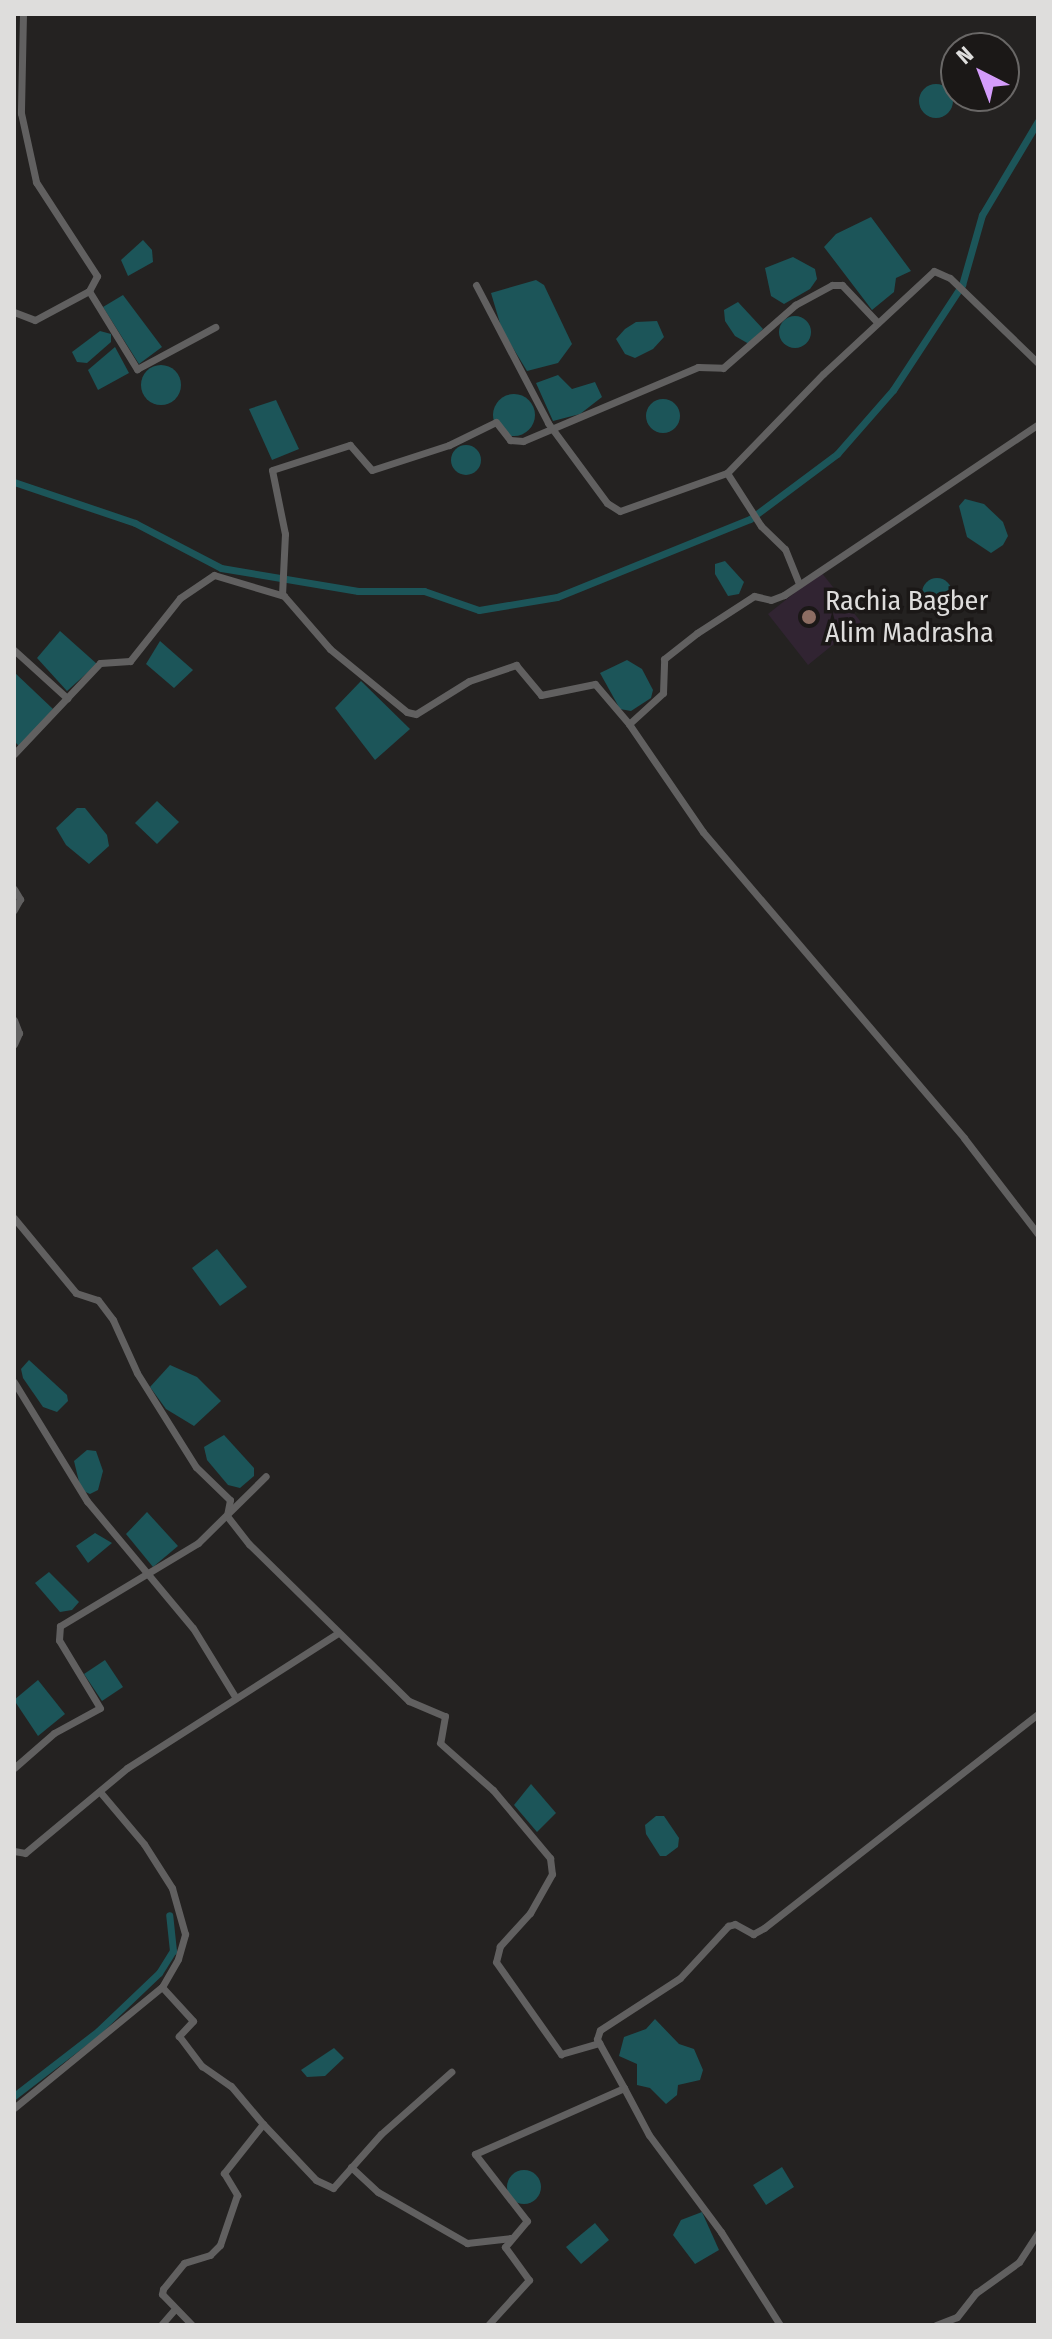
<!DOCTYPE html>
<html>
<head>
<meta charset="utf-8">
<style>
  body { margin:0 }
  #map { position:relative; width:1052px; height:2339px; overflow:hidden; background:#242221; font-family:"Fira Sans Condensed",sans-serif }
  div>[style] { position:absolute }
  [style*='--x'] { left:calc(var(--x)*1px); top:calc(var(--y)*1px); width:calc(var(--w)*1px); rotate:calc(var(--a)*1deg) }
  .education>* { inset:0; background:#312432 }
  .water>* { inset:0; background:#1c5559 }
  .round { border-radius:50% }
  .canal>* { height:7px; margin:-3.5px; padding:0 3.5px; transform-origin:3.5px; border-radius:3.5px; background:#1c5559 }
  .minor>* { height:7px; margin:-3.5px; padding:0 3.5px; transform-origin:3.5px; border-radius:3.5px; background:#616060 }
  .dots>* { width:22px; height:22px; translate:-50% -50%; box-sizing:border-box; border:4px solid #1b1817; border-radius:50% }
  span { translate:-50% -50%; white-space:nowrap; text-align:center; line-height:1.15; -webkit-text-stroke:7px #1b1817; paint-order:stroke }
  .poi-label { font-size:28px; color:#dedddc }
  .left { translate:0 -50%; text-align:left }
  .frame { position:absolute; inset:0; border:16px solid #dedddc; pointer-events:none }
  .north { position:absolute; left:940px; top:32px; width:80px; height:80px; box-sizing:border-box; background:#1b1817; border:2px solid #696766; border-radius:50%; rotate:318deg; font-size:22px; font-weight:700; line-height:32px; text-align:center; color:#dedddc }
  .north::after { content:''; display:block; margin:auto; width:28px; height:36px; background:#d49cfb; clip-path:polygon(50% 0,100% 100%,50% 72%,0 100%) }
</style>
</head>
<body>
<div id="map">
  <div class="education">
    <i style="clip-path:polygon(821px 572px,861px 622px,808px 665px,768px 614px)"></i>
  </div>
  <div class="water">
    <i class="round" style="left:919px;top:84px;width:34px;height:34px"></i>
    <i style="clip-path:polygon(871px 217px,911px 271px,896px 278px,894px 292px,872px 310px,824px 247px,836px 234px)"></i>
    <i style="clip-path:polygon(143px 240px,152px 250px,153px 262px,128px 276px,121px 260px)"></i>
    <i style="clip-path:polygon(793px 257px,815px 269px,817px 279px,810px 289px,784px 304px,771px 296px,765px 268px)"></i>
    <i style="clip-path:polygon(536px 280px,544px 285px,572px 344px,558px 363px,527px 371px,502px 330px,491px 293px)"></i>
    <i style="clip-path:polygon(123px 295px,162px 347px,139px 364px,103px 307px)"></i>
    <i style="clip-path:polygon(738px 302px,763px 329px,749px 344px,735px 336px,725px 321px,724px 310px)"></i>
    <i class="round" style="left:779px;top:316px;width:32px;height:32px"></i>
    <i style="clip-path:polygon(657px 321px,664px 337px,653px 349px,635px 358px,625px 354px,616px 339px,625px 329px,636px 322px)"></i>
    <i style="clip-path:polygon(100px 331px,111px 334px,111px 342px,87px 363px,77px 362px,72px 352px)"></i>
    <i style="clip-path:polygon(115px 347px,129px 373px,98px 390px,88px 370px)"></i>
    <i class="round" style="left:141px;top:365px;width:40px;height:40px"></i>
    <i style="clip-path:polygon(558px 375px,572px 389px,595px 382px,602px 397px,580px 414px,553px 421px,536px 383px)"></i>
    <i class="round" style="left:493px;top:394px;width:42px;height:42px"></i>
    <i class="round" style="left:646px;top:399px;width:34px;height:34px"></i>
    <i style="clip-path:polygon(276px 400px,299px 449px,272px 460px,249px 409px)"></i>
    <i class="round" style="left:451px;top:445px;width:30px;height:30px"></i>
    <i style="clip-path:polygon(965px 499px,984px 504px,1003px 522px,1008px 536px,1003px 545px,991px 553px,967px 537px,959px 506px)"></i>
    <i style="clip-path:polygon(725px 561px,744px 582px,739px 594px,728px 596px,715px 574px,715px 564px)"></i>
    <i class="round" style="left:922px;top:578px;width:30px;height:30px"></i>
    <i style="clip-path:polygon(60px 631px,97px 664px,67px 691px,37px 658px)"></i>
    <i style="clip-path:polygon(160px 641px,193px 670px,174px 688px,146px 664px)"></i>
    <i style="clip-path:polygon(627px 660px,642px 669px,653px 690px,651px 698px,631px 711px,620px 709px,600px 673px)"></i>
    <i style="clip-path:polygon(14px 672px,53px 709px,20px 747px,14px 741px)"></i>
    <i style="clip-path:polygon(361px 681px,410px 729px,375px 760px,335px 708px)"></i>
    <i style="clip-path:polygon(157px 801px,179px 822px,157px 844px,135px 823px)"></i>
    <i style="clip-path:polygon(77px 808px,85px 808px,107px 835px,109px 846px,89px 864px,66px 845px,56px 828px)"></i>
    <i style="clip-path:polygon(217px 1249px,247px 1287px,220px 1306px,192px 1268px)"></i>
    <i style="clip-path:polygon(29px 1360px,67px 1395px,68px 1401px,57px 1412px,43px 1407px,23px 1378px,21px 1369px)"></i>
    <i style="clip-path:polygon(170px 1365px,197px 1377px,221px 1401px,194px 1426px,166px 1409px,150px 1387px)"></i>
    <i style="clip-path:polygon(224px 1435px,254px 1468px,254px 1476px,240px 1488px,228px 1485px,207px 1460px,204px 1447px)"></i>
    <i style="clip-path:polygon(87px 1450px,96px 1451px,103px 1471px,98px 1490px,90px 1494px,81px 1490px,74px 1461px)"></i>
    <i style="clip-path:polygon(147px 1512px,178px 1546px,153px 1567px,126px 1534px)"></i>
    <i style="clip-path:polygon(95px 1533px,112px 1543px,88px 1563px,76px 1546px)"></i>
    <i style="clip-path:polygon(49px 1572px,79px 1602px,72px 1610px,60px 1612px,35px 1583px)"></i>
    <i style="clip-path:polygon(105px 1660px,123px 1687px,102px 1701px,84px 1674px)"></i>
    <i style="clip-path:polygon(38px 1680px,65px 1714px,38px 1736px,14px 1700px)"></i>
    <i style="clip-path:polygon(531px 1784px,556px 1813px,537px 1832px,514px 1805px)"></i>
    <i style="clip-path:polygon(656px 1816px,664px 1816px,679px 1838px,678px 1847px,666px 1856px,660px 1856px,646px 1834px,645px 1825px)"></i>
    <i style="clip-path:polygon(655px 2019px,679px 2044px,694px 2049px,703px 2070px,700px 2080px,678px 2085px,677px 2095px,666px 2104px,650px 2088px,637px 2085px,637px 2064px,619px 2056px,624px 2037px,646px 2029px)"></i>
    <i style="clip-path:polygon(334px 2048px,344px 2058px,325px 2076px,307px 2077px,301px 2070px)"></i>
    <i style="clip-path:polygon(782px 2167px,794px 2187px,766px 2205px,753px 2185px)"></i>
    <i class="round" style="left:507px;top:2170px;width:34px;height:34px"></i>
    <i style="clip-path:polygon(702px 2212px,719px 2250px,695px 2264px,673px 2235px,681px 2220px)"></i>
    <i style="clip-path:polygon(595px 2223px,609px 2240px,581px 2264px,566px 2247px)"></i>
  </div>
  <div class="canal">
    <i style="--x:14;--y:482;--w:128;--a:18.7"></i>
    <i style="--x:135;--y:523;--w:97;--a:27.6"></i>
    <i style="--x:221;--y:568;--w:139;--a:9.5"></i>
    <i style="--x:358;--y:591;--w:66;--a:0"></i>
    <i style="--x:424;--y:591;--w:58;--a:19.1"></i>
    <i style="--x:479;--y:610;--w:79;--a:-9.5"></i>
    <i style="--x:557;--y:597;--w:208;--a:-22"></i>
    <i style="--x:750;--y:519;--w:109;--a:-36.8"></i>
    <i style="--x:837;--y:454;--w:85;--a:-48.8"></i>
    <i style="--x:893;--y:390;--w:126;--a:-56.7"></i>
    <i style="--x:962;--y:285;--w:73;--a:-74.1"></i>
    <i style="--x:982;--y:215;--w:109;--a:-59.2"></i>
    <i style="--x:14;--y:2096;--w:106;--a:-37.7"></i>
    <i style="--x:98;--y:2031;--w:84;--a:-43.6"></i>
    <i style="--x:159;--y:1973;--w:26;--a:-58"></i>
    <i style="--x:173;--y:1951;--w:36;--a:-96"></i>
  </div>
  <div class="minor">
    <i style="--x:23;--y:14;--w:99;--a:91.2"></i>
    <i style="--x:21;--y:113;--w:71;--a:77.7"></i>
    <i style="--x:36;--y:182;--w:112;--a:57"></i>
    <i style="--x:97;--y:276;--w:17;--a:118"></i>
    <i style="--x:89;--y:291;--w:92;--a:58.4"></i>
    <i style="--x:137;--y:369;--w:89;--a:-28.3"></i>
    <i style="--x:476;--y:285;--w:156;--a:62.4"></i>
    <i style="--x:548;--y:423;--w:99;--a:53.6"></i>
    <i style="--x:607;--y:503;--w:15;--a:32"></i>
    <i style="--x:620;--y:511;--w:114;--a:-19.6"></i>
    <i style="--x:727;--y:473;--w:63;--a:57.3"></i>
    <i style="--x:761;--y:526;--w:33;--a:44"></i>
    <i style="--x:785;--y:549;--w:38;--a:68"></i>
    <i style="--x:14;--y:312;--w:22;--a:21"></i>
    <i style="--x:35;--y:320;--w:61;--a:-28.2"></i>
    <i style="--x:727;--y:473;--w:138;--a:-45.9"></i>
    <i style="--x:823;--y:374;--w:151;--a:-42.9"></i>
    <i style="--x:934;--y:271;--w:17;--a:24"></i>
    <i style="--x:950;--y:278;--w:122;--a:44"></i>
    <i style="--x:282;--y:595;--w:61;--a:-87.2"></i>
    <i style="--x:285;--y:534;--w:65;--a:-101.5"></i>
    <i style="--x:272;--y:470;--w:82;--a:-17.8"></i>
    <i style="--x:350;--y:445;--w:33;--a:49"></i>
    <i style="--x:372;--y:470;--w:81;--a:-18"></i>
    <i style="--x:449;--y:445;--w:52;--a:-26.1"></i>
    <i style="--x:496;--y:422;--w:23;--a:52"></i>
    <i style="--x:510;--y:440;--w:13;--a:4"></i>
    <i style="--x:523;--y:441;--w:190;--a:-22.9"></i>
    <i style="--x:698;--y:367;--w:25;--a:2"></i>
    <i style="--x:723;--y:368;--w:96;--a:-41.2"></i>
    <i style="--x:795;--y:305;--w:42;--a:-28.4"></i>
    <i style="--x:832;--y:285;--w:10;--a:0"></i>
    <i style="--x:842;--y:285;--w:52;--a:46.5"></i>
    <i style="--x:14;--y:650;--w:72;--a:42.2"></i>
    <i style="--x:629;--y:724;--w:131;--a:55.6"></i>
    <i style="--x:703;--y:832;--w:402;--a:49.5"></i>
    <i style="--x:964;--y:1138;--w:121;--a:52.4"></i>
    <i style="--x:14;--y:754;--w:125;--a:-46.6"></i>
    <i style="--x:100;--y:663;--w:30;--a:-4"></i>
    <i style="--x:130;--y:661;--w:80;--a:-51.6"></i>
    <i style="--x:180;--y:598;--w:41;--a:-34.1"></i>
    <i style="--x:214;--y:575;--w:73;--a:16.7"></i>
    <i style="--x:284;--y:596;--w:70;--a:49"></i>
    <i style="--x:330;--y:649;--w:99;--a:39.3"></i>
    <i style="--x:407;--y:712;--w:9;--a:13"></i>
    <i style="--x:416;--y:714;--w:62;--a:-31.9"></i>
    <i style="--x:469;--y:681;--w:50;--a:-18.8"></i>
    <i style="--x:516;--y:665;--w:39;--a:50"></i>
    <i style="--x:541;--y:695;--w:55;--a:-11.5"></i>
    <i style="--x:595;--y:684;--w:52;--a:49.6"></i>
    <i style="--x:629;--y:724;--w:46;--a:-42.4"></i>
    <i style="--x:663;--y:693;--w:34;--a:-88"></i>
    <i style="--x:664;--y:659;--w:42;--a:-38.2"></i>
    <i style="--x:697;--y:633;--w:68;--a:-33"></i>
    <i style="--x:754;--y:596;--w:17;--a:13"></i>
    <i style="--x:771;--y:600;--w:14;--a:-21"></i>
    <i style="--x:784;--y:595;--w:306;--a:-33.9"></i>
    <i style="--x:14;--y:889;--w:12;--a:59"></i>
    <i style="--x:20;--y:899;--w:13;--a:119"></i>
    <i style="--x:14;--y:1020;--w:14;--a:69"></i>
    <i style="--x:19;--y:1033;--w:12;--a:114"></i>
    <i style="--x:14;--y:1218;--w:97;--a:50.4"></i>
    <i style="--x:76;--y:1293;--w:23;--a:18"></i>
    <i style="--x:98;--y:1300;--w:25;--a:53"></i>
    <i style="--x:113;--y:1320;--w:58;--a:65.6"></i>
    <i style="--x:137;--y:1373;--w:111;--a:57.9"></i>
    <i style="--x:196;--y:1467;--w:47;--a:44.1"></i>
    <i style="--x:230;--y:1500;--w:16;--a:101"></i>
    <i style="--x:227;--y:1516;--w:36;--a:52"></i>
    <i style="--x:249;--y:1544;--w:224;--a:44.5"></i>
    <i style="--x:409;--y:1701;--w:39;--a:23"></i>
    <i style="--x:445;--y:1716;--w:27;--a:100"></i>
    <i style="--x:440;--y:1743;--w:71;--a:41.6"></i>
    <i style="--x:493;--y:1790;--w:89;--a:50"></i>
    <i style="--x:550;--y:1858;--w:16;--a:83"></i>
    <i style="--x:552;--y:1874;--w:45;--a:119.4"></i>
    <i style="--x:530;--y:1913;--w:45;--a:132.3"></i>
    <i style="--x:500;--y:1946;--w:16;--a:104"></i>
    <i style="--x:496;--y:1962;--w:113;--a:54.8"></i>
    <i style="--x:561;--y:2054;--w:40;--a:-16"></i>
    <i style="--x:14;--y:1382;--w:140;--a:58.5"></i>
    <i style="--x:87;--y:1501;--w:165;--a:50.2"></i>
    <i style="--x:193;--y:1628;--w:79;--a:58.5"></i>
    <i style="--x:14;--y:1768;--w:53;--a:-41.2"></i>
    <i style="--x:54;--y:1733;--w:52;--a:-28.5"></i>
    <i style="--x:100;--y:1708;--w:79;--a:-121.1"></i>
    <i style="--x:59;--y:1640;--w:14;--a:-86"></i>
    <i style="--x:60;--y:1626;--w:161;--a:-31"></i>
    <i style="--x:198;--y:1543;--w:95;--a:-44.6"></i>
    <i style="--x:14;--y:1851;--w:11;--a:10"></i>
    <i style="--x:25;--y:1853;--w:133;--a:-39.8"></i>
    <i style="--x:127;--y:1768;--w:250;--a:-32.6"></i>
    <i style="--x:162;--y:1987;--w:46;--a:47.6"></i>
    <i style="--x:193;--y:2021;--w:21;--a:133"></i>
    <i style="--x:179;--y:2036;--w:38;--a:53"></i>
    <i style="--x:202;--y:2066;--w:35;--a:35"></i>
    <i style="--x:231;--y:2086;--w:50;--a:49.9"></i>
    <i style="--x:263;--y:2124;--w:63;--a:128.5"></i>
    <i style="--x:224;--y:2173;--w:26;--a:59"></i>
    <i style="--x:237;--y:2195;--w:53;--a:108.8"></i>
    <i style="--x:220;--y:2245;--w:14;--a:135"></i>
    <i style="--x:210;--y:2255;--w:27;--a:163"></i>
    <i style="--x:184;--y:2263;--w:33;--a:129"></i>
    <i style="--x:163;--y:2289;--w:5;--a:101"></i>
    <i style="--x:162;--y:2294;--w:43;--a:45.9"></i>
    <i style="--x:624;--y:2088;--w:53;--a:62"></i>
    <i style="--x:649;--y:2135;--w:121;--a:53.4"></i>
    <i style="--x:721;--y:2232;--w:110;--a:57.6"></i>
    <i style="--x:14;--y:2108;--w:191;--a:-39.3"></i>
    <i style="--x:162;--y:1987;--w:32;--a:-60"></i>
    <i style="--x:178;--y:1959;--w:26;--a:-74"></i>
    <i style="--x:185;--y:1934;--w:48;--a:-105.8"></i>
    <i style="--x:172;--y:1888;--w:52;--a:-122.5"></i>
    <i style="--x:144;--y:1844;--w:68;--a:-130.2"></i>
    <i style="--x:263;--y:2124;--w:77;--a:46.6"></i>
    <i style="--x:316;--y:2180;--w:19;--a:25"></i>
    <i style="--x:333;--y:2188;--w:72;--a:-48.4"></i>
    <i style="--x:381;--y:2134;--w:94;--a:-41.5"></i>
    <i style="--x:351;--y:2167;--w:37;--a:43"></i>
    <i style="--x:378;--y:2192;--w:103;--a:29.8"></i>
    <i style="--x:467;--y:2243;--w:44;--a:-6.5"></i>
    <i style="--x:161;--y:2325;--w:21;--a:-49"></i>
    <i style="--x:488;--y:2325;--w:61;--a:-47.7"></i>
    <i style="--x:529;--y:2280;--w:41;--a:-126"></i>
    <i style="--x:505;--y:2247;--w:34;--a:-50"></i>
    <i style="--x:527;--y:2221;--w:85;--a:-127.8"></i>
    <i style="--x:475;--y:2154;--w:163;--a:-23.9"></i>
    <i style="--x:624;--y:2088;--w:56;--a:-118.9"></i>
    <i style="--x:597;--y:2039;--w:9;--a:-72"></i>
    <i style="--x:600;--y:2030;--w:95;--a:-33"></i>
    <i style="--x:680;--y:1978;--w:71;--a:-47.3"></i>
    <i style="--x:728;--y:1926;--w:7;--a:-16"></i>
    <i style="--x:735;--y:1924;--w:21;--a:29"></i>
    <i style="--x:753;--y:1934;--w:13;--a:-29"></i>
    <i style="--x:764;--y:1928;--w:348;--a:-38"></i>
    <i style="--x:936;--y:2325;--w:22;--a:-21"></i>
    <i style="--x:957;--y:2317;--w:31;--a:-52"></i>
    <i style="--x:976;--y:2293;--w:53;--a:-35.8"></i>
    <i style="--x:1019;--y:2262;--w:35;--a:-57"></i>
  </div>
  <div class="dots">
    <i style="left:809px;top:617px;background:#8d6e63"></i>
  </div>
  <div class="poi-label">
    <span class="left" style="left:825px;top:617px">Rachia Bagber<br>Alim Madrasha</span>
  </div>
  <div class="frame"></div>
  <div class="north">N</div>
</div>
</body>
</html>
